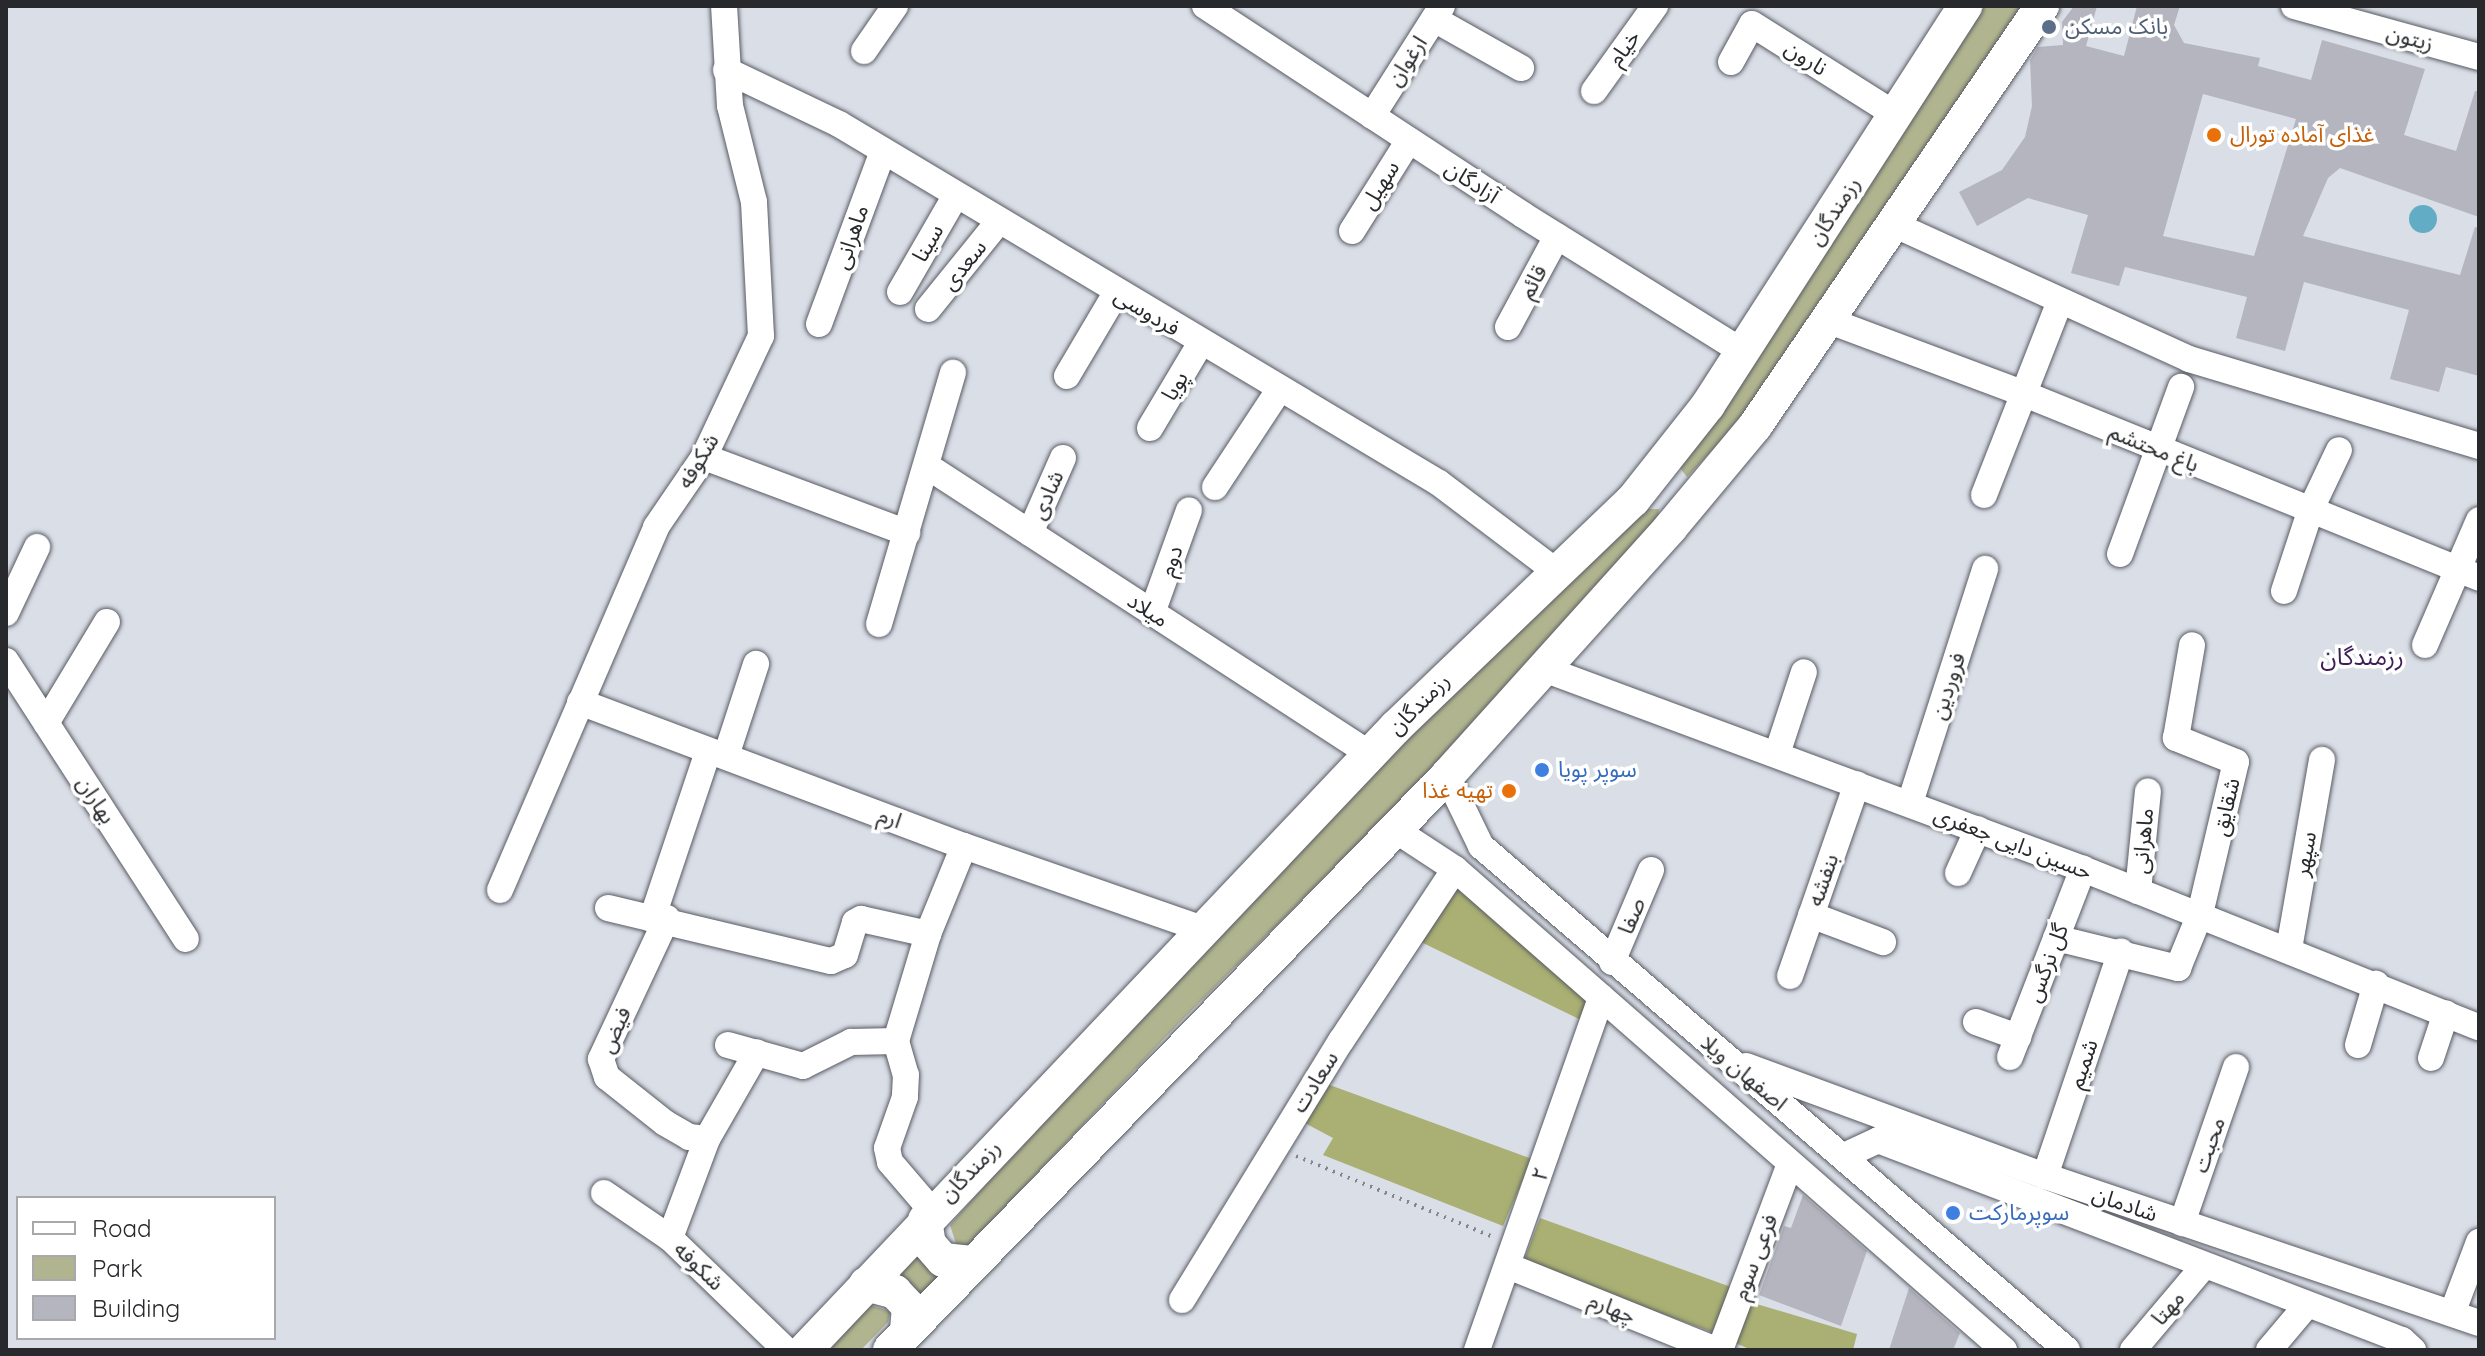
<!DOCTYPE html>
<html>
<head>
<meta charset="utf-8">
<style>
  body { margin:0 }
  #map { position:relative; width:2485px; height:1356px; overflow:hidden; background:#dadee7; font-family:Quicksand,"Noto Sans Arabic",sans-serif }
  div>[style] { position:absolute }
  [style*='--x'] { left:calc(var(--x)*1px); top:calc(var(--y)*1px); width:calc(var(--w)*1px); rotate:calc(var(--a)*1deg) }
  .green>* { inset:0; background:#b1b58f }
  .forest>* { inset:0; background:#aab073 }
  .water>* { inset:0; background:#62adc5 }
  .round { border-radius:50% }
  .building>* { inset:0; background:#b4b5be }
  .path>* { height:4px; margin-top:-2px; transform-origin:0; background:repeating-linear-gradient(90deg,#82858b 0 2px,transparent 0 8px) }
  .roads { filter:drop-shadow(0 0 2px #585b63) drop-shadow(0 0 2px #585b63) }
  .minor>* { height:26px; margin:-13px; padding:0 13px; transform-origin:13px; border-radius:13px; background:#fff }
  .major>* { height:34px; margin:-17px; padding:0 17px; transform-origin:17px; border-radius:17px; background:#fff }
  .dots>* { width:22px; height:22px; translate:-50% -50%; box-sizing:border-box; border:4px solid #fff; border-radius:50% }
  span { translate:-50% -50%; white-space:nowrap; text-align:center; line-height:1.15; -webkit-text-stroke:7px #fff; paint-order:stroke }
  .service-label { font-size:22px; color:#4e5e75 }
  .left { translate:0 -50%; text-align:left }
  .street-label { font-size:22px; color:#27292c }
  .food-label { font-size:22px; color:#c56008 }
  .right { translate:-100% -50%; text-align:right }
  .shop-label { font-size:22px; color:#366cbe }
  .neighbourhood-label { font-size:24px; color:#3d1d55 }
  .frame { position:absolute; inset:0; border:8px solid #27292c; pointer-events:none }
  .legend { position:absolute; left:16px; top:1196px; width:260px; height:144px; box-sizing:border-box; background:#fff; border:2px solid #a9a9ab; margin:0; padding:10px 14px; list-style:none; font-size:24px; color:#27292c }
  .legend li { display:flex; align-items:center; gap:16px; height:40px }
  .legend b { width:40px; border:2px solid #a9a9ab }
</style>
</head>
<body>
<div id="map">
  <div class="green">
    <i style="clip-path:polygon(1985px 6px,2026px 6px,1753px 407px,1687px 477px,1680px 468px,1692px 448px)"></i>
    <i style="clip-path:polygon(1646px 509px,1659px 509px,1658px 519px,1471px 730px,1179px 1023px,968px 1246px,957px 1247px,950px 1225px,1100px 1054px,1538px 606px)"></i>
    <i style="clip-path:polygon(922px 1238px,955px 1267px,917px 1310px,889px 1275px)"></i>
    <i style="clip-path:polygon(866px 1304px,890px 1311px,888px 1322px,861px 1350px,823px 1350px)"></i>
  </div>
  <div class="forest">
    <i style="clip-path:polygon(1457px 886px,1588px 1000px,1581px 1020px,1421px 942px)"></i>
    <i style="clip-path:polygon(1327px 1084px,1532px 1159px,1503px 1226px,1323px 1155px,1333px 1138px,1303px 1122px)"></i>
    <i style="clip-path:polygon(1540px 1218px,1731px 1287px,1715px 1333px,1523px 1263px)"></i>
    <i style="clip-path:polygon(1750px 1302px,1857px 1334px,1853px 1350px,1752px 1350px,1735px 1343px)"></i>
  </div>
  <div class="water">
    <i class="round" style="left:2409px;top:205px;width:28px;height:28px"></i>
  </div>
  <div class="building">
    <i style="clip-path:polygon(evenodd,2074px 6px,2097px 6px,2086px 46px,2124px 56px,2137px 6px,2180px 6px,2174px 25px,2184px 43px,2260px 58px,2258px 66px,2311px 80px,2322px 40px,2425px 69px,2404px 135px,2456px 151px,2475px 91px,2479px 91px,2479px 217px,2340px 168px,2328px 178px,2303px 236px,2460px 275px,2475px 227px,2479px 228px,2479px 376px,2446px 367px,2439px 392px,2390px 379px,2409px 310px,2304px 282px,2285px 351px,2236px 338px,2247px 297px,2125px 267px,2119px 286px,2071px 273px,2088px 215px,2028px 198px,1977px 226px,1959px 192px,2002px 170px,2025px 137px,2032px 106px,2030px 60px,2038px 47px,2063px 45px,2062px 22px,2074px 6px,2203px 94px,2296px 119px,2254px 256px,2163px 236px,2203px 94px)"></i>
    <i style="clip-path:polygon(1803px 1195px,1867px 1251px,1841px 1326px,1759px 1295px,1784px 1226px,1791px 1228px)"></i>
    <i style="clip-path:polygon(1909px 1288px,1960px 1333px,1953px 1350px,1889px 1350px)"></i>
  </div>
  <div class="path">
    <i style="--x:1296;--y:1156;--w:211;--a:22.3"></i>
  </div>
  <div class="roads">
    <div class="minor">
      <i style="--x:1205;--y:6;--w:381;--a:33.3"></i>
      <i style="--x:1523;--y:215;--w:259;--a:31.9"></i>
      <i style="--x:2294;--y:6;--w:192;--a:15.4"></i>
      <i style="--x:1434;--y:19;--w:100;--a:29.4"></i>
      <i style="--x:864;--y:51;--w:55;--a:-55.4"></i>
      <i style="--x:1731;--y:62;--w:43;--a:-61.1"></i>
      <i style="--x:1752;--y:24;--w:170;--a:32.3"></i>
      <i style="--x:726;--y:70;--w:125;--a:25.5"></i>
      <i style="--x:839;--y:124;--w:699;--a:30.89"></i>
      <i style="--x:1439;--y:483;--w:149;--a:37.1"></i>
      <i style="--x:1594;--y:91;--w:105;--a:-54.3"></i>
      <i style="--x:1372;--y:116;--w:130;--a:-57.5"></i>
      <i style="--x:1893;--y:224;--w:325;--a:24.5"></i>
      <i style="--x:2189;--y:359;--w:303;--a:16.7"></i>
      <i style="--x:1352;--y:231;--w:107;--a:-57.9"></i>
      <i style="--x:900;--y:292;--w:112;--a:-60"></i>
      <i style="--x:928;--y:309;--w:113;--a:-51.1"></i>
      <i style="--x:1827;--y:320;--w:208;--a:20.5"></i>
      <i style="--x:2022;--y:393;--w:493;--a:22"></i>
      <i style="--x:819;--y:324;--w:184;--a:-69.7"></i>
      <i style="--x:1508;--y:327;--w:103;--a:-61.7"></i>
      <i style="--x:1067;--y:376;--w:96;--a:-59.4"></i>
      <i style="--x:1150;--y:428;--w:98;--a:-59.2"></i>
      <i style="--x:704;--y:457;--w:217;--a:20.5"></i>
      <i style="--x:927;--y:466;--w:528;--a:33.03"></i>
      <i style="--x:1215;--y:487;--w:116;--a:-56.6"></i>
      <i style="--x:1984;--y:495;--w:200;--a:-68.6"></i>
      <i style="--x:1030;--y:533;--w:82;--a:-66.3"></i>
      <i style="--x:2120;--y:554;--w:178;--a:-69.9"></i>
      <i style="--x:2284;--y:591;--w:86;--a:-71.8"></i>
      <i style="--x:2311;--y:509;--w:65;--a:-64.6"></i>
      <i style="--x:6;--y:613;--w:73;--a:-64.8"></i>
      <i style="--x:1152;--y:613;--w:109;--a:-70.2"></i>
      <i style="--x:879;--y:624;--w:262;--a:-73.6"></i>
      <i style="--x:2425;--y:645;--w:136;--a:-66.6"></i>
      <i style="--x:6;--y:661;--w:331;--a:57.1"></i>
      <i style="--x:1544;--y:669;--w:575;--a:20.36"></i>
      <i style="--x:2083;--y:869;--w:426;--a:21.8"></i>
      <i style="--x:580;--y:702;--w:410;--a:20.6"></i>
      <i style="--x:964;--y:846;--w:252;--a:19.2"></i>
      <i style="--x:46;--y:723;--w:118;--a:-58.9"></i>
      <i style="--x:1777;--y:754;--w:86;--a:-71.8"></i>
      <i style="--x:726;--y:756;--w:97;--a:-71.9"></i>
      <i style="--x:1447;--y:776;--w:78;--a:64.1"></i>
      <i style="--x:1481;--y:846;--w:773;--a:40.7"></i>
      <i style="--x:1910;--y:803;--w:246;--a:-72.2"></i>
      <i style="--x:1394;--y:829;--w:73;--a:33.3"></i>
      <i style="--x:1455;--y:869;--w:730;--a:41.22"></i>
      <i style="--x:1958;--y:873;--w:48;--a:-65.6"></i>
      <i style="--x:500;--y:890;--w:395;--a:-66.7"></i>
      <i style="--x:656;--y:527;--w:85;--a:-55.6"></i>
      <i style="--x:704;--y:457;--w:134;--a:-64.8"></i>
      <i style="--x:761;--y:336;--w:134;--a:-93"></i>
      <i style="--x:754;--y:202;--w:99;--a:-104"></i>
      <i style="--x:730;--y:106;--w:100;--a:-93.4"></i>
      <i style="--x:2138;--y:891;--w:100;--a:-84.3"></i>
      <i style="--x:608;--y:908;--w:229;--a:13.4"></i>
      <i style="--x:831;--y:961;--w:15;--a:-23"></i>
      <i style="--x:845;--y:955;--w:34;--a:-73"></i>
      <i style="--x:855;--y:922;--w:7;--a:-27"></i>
      <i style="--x:861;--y:919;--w:69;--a:12.6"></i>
      <i style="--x:1811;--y:915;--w:77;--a:20.6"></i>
      <i style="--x:667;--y:918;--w:156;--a:115.1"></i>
      <i style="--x:601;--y:1059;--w:19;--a:72"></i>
      <i style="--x:607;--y:1077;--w:74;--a:38.4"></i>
      <i style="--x:665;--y:1123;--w:28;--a:30"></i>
      <i style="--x:689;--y:1137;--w:18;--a:6"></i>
      <i style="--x:707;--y:1139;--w:100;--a:-60.1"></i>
      <i style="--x:652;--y:919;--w:176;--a:-71.5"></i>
      <i style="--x:2056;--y:938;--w:126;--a:13.8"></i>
      <i style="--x:2178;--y:968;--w:58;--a:-67.8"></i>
      <i style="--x:2200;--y:914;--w:156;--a:-76.7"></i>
      <i style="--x:2236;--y:762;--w:65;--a:-158.2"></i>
      <i style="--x:2176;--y:738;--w:94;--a:-80.2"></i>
      <i style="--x:2289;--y:949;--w:192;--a:-80.1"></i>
      <i style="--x:1612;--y:962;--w:100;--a:-67"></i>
      <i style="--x:1790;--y:976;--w:203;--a:-70.8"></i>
      <i style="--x:1976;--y:1022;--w:45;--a:19.7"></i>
      <i style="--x:896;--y:1041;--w:112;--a:-73.3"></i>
      <i style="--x:928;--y:934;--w:95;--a:-67.8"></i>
      <i style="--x:728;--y:1045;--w:78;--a:15.6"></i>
      <i style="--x:803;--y:1066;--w:54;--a:-26.6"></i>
      <i style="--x:851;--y:1042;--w:45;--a:-1.3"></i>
      <i style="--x:896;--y:1041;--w:35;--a:74"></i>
      <i style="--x:906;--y:1075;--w:22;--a:93"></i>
      <i style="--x:905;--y:1097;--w:54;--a:109.4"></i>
      <i style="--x:887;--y:1148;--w:14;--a:78"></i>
      <i style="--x:890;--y:1162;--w:65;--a:49.4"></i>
      <i style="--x:2358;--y:1045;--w:64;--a:-73.6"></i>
      <i style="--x:2010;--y:1057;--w:202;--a:-68.8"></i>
      <i style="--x:2431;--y:1058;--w:47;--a:-71.6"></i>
      <i style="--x:1746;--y:1066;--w:319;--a:20.2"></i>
      <i style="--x:2045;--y:1176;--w:458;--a:18.7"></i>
      <i style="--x:1844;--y:1156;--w:38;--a:-25"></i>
      <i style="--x:1878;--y:1140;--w:561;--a:20.89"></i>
      <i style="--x:2402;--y:1340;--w:15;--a:42"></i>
      <i style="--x:2045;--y:1176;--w:237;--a:-71.3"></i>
      <i style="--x:604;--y:1193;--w:80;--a:34.3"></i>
      <i style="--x:670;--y:1238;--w:161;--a:44"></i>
      <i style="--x:2182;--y:1223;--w:165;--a:-70.9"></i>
      <i style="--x:670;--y:1238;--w:106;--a:-69.5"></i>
      <i style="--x:1508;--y:1266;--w:224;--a:22"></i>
      <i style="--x:1182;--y:1300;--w:304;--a:-58.5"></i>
      <i style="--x:1341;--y:1041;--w:206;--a:-56.5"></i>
      <i style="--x:2453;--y:1311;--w:74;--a:-69.4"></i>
      <i style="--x:1477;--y:1350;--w:374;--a:-70.6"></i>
      <i style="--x:1720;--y:1350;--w:199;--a:-69.4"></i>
      <i style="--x:2133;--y:1350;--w:110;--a:-49.8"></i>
      <i style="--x:2269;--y:1350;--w:59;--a:-49.8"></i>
    </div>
    <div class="major">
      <i style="--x:925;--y:1220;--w:24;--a:81"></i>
      <i style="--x:929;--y:1244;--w:21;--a:49"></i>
      <i style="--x:943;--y:1260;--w:29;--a:6"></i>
      <i style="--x:866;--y:1284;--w:30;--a:15"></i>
      <i style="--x:895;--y:1292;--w:21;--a:47"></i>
      <i style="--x:909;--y:1307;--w:25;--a:95"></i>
      <i style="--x:805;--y:1350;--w:860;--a:-46.51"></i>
      <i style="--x:1397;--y:726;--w:327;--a:-43.8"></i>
      <i style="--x:1633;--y:500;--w:121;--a:-51.7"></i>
      <i style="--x:1708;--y:405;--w:475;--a:-57.2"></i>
      <i style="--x:890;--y:1350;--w:800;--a:-45.86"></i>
      <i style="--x:1447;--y:776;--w:334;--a:-48"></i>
      <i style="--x:1670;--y:528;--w:133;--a:-50.2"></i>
      <i style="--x:1755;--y:426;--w:509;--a:-55.65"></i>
    </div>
  </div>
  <div class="dots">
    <i style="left:2049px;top:27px;background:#5c6f8a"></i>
    <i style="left:2214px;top:135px;background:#e8710a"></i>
    <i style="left:1542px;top:770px;background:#3f7fe0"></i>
    <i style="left:1509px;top:791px;background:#e8710a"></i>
    <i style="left:1953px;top:1213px;background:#3f7fe0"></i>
  </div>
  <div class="service-label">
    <span class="left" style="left:2065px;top:27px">بانک مسکن</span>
  </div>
  <div class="street-label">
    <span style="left:2410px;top:38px;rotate:15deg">زیتون</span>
    <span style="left:1624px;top:48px;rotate:-54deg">خیام</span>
    <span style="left:1806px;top:58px;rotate:33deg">نارون</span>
    <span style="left:1407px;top:61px;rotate:-57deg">ارغوان</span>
    <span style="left:1472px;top:182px;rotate:33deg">آزادگان</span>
    <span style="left:1380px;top:185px;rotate:-58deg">سهیل</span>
    <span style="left:1834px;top:211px;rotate:-57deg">رزمندگان</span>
    <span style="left:851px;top:237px;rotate:-71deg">ماهرانی</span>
    <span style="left:928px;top:243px;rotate:-60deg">سینا</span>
    <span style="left:964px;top:265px;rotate:-51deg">سعدی</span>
    <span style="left:1533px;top:282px;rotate:-62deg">قائم</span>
    <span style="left:1147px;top:312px;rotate:31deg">فردوسی</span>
    <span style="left:1175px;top:386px;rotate:-59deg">پویا</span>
    <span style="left:2154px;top:448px;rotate:22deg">باغ محتشم</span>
    <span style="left:698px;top:461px;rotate:-59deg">شکوفه</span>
    <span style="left:1047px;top:495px;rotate:-66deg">شادی</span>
    <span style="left:1171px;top:561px;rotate:-71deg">دوم</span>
    <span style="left:1148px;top:610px;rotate:33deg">میلاد</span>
    <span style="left:1948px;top:686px;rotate:-72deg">فروردین</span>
    <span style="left:1419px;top:704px;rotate:-45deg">رزمندگان</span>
    <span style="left:96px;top:800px;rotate:57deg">بهاران</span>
    <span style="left:2226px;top:807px;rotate:-77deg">شقایق</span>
    <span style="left:890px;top:818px;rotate:21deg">ارم</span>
    <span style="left:2143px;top:841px;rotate:-85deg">ماهرانی</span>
    <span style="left:2013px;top:843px;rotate:21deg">حسین دایی جعفری</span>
    <span style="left:2305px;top:854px;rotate:-80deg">سپهر</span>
    <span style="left:1823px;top:880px;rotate:-71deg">بنفشه</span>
    <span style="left:1632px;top:916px;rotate:-67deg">صفا</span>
    <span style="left:2047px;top:963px;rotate:-69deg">گل نرگس</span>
    <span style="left:615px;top:1030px;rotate:-66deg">فیض</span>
    <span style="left:2083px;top:1064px;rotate:-71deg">شمیم</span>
    <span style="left:1744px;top:1073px;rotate:40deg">اصفهان ویلا</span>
    <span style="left:1315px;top:1082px;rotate:-58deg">سعادت</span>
    <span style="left:2209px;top:1145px;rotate:-71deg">محبت</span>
    <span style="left:970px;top:1171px;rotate:-46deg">رزمندگان</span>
    <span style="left:1540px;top:1174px;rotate:-71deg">۲</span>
    <span style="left:2125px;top:1204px;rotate:19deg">شادمان</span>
    <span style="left:1755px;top:1257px;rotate:-69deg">فرعی سوم</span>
    <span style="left:699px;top:1266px;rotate:44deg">شکوفه</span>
    <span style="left:1612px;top:1308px;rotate:22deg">چهارم</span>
    <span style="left:2168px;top:1308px;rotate:-50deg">مهتا</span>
  </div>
  <div class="food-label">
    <span class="left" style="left:2230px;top:135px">غذای آماده تورال</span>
    <span class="right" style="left:1493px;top:791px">تهیه غذا</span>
  </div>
  <div class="shop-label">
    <span class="left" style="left:1558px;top:770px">سوپر پویا</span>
    <span class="left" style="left:1969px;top:1213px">سوپرمارکت</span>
  </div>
  <div class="neighbourhood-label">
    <span style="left:2362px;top:657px">رزمندگان</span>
  </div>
  <div class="frame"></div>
  <ul class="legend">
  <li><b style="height:10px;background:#fff"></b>Road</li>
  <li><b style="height:22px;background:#b1b58f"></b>Park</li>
  <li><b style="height:22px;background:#b4b5be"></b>Building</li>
  </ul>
</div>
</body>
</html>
